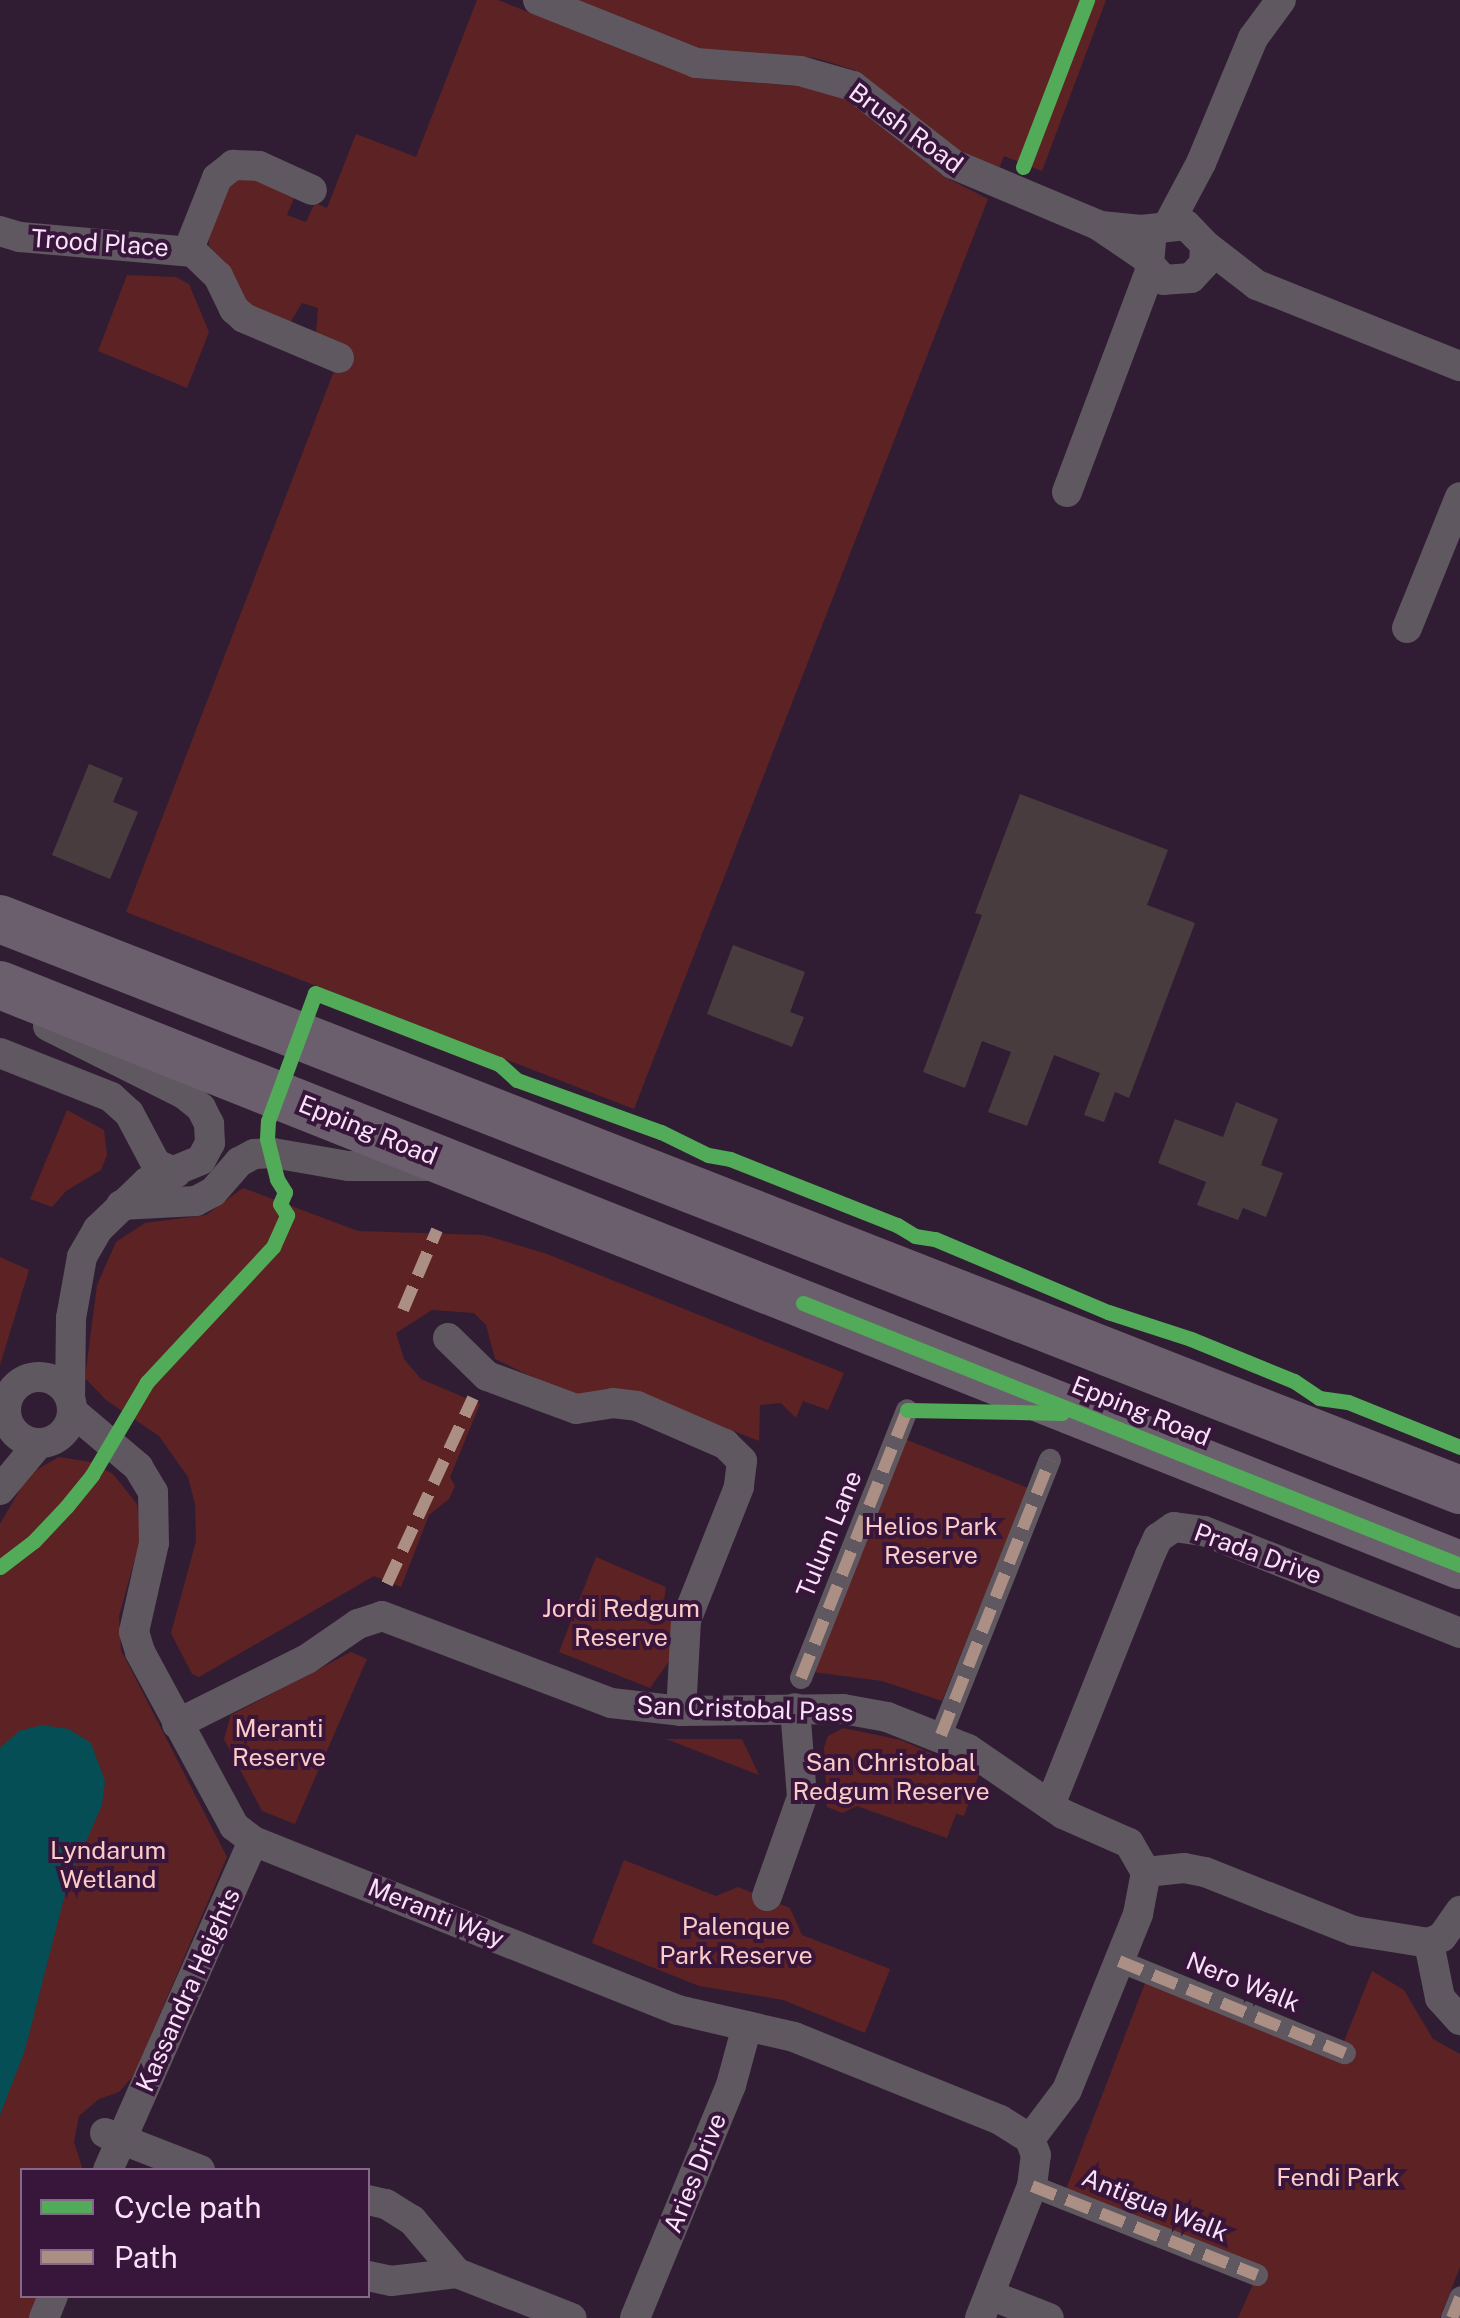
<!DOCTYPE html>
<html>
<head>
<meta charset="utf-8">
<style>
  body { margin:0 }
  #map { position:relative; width:1460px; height:2318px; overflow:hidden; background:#311d33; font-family:"Public Sans",sans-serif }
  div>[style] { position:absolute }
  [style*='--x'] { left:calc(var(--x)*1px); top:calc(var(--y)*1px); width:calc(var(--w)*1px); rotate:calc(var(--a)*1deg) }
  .green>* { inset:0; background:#5d2223 }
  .water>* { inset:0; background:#064e56 }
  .building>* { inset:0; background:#493c3e }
  .pedestrian>* { height:22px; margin:-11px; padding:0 11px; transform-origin:11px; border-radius:11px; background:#605860 }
  .minor>* { height:30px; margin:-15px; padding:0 15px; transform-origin:15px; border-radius:15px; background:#605860 }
  .minor>.ring { margin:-15px; padding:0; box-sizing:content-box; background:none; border:30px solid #605860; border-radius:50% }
  .primary>* { height:48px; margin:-24px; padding:0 24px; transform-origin:24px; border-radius:24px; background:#6c5f6d }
  .quiet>* { height:12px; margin-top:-6px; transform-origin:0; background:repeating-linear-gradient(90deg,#ac8f84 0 25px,transparent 0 37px) }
  .cycleway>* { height:15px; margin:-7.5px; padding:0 7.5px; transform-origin:7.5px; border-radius:7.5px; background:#51ab58 }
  span { translate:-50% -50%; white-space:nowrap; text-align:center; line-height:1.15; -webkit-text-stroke:8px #38153b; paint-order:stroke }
  .street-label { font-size:25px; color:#f8e1f9 }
  .park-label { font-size:25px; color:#fdcbc6 }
  .legend { position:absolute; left:20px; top:2168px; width:350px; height:130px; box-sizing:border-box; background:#38153b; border:2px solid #856787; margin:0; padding:12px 18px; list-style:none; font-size:30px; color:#f8e1f9 }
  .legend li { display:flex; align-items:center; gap:20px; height:50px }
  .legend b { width:50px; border:2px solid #856787 }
</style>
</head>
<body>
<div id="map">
  <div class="green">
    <i style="clip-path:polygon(477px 0,498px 0,696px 78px,808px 87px,843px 97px,945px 177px,988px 199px,634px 1109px,126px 912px,344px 345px,316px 334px,318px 308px,302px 303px,290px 323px,253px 309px,237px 291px,228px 265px,209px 246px,208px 234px,227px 186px,243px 175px,296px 193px,287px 215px,306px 222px,315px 203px,327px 208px,356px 134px,416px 157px)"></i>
    <i style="clip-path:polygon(575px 0,1106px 0,1042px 171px,1004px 156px,998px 171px,961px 152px,855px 70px,815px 58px,700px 49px)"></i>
    <i style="clip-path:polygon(127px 275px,176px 277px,189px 284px,209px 332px,187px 388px,98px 351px)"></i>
    <i style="clip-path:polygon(67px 1110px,104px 1130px,107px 1155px,101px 1170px,66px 1191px,52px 1207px,30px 1199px)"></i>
    <i style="clip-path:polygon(243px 1188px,358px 1231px,484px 1235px,547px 1254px,844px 1373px,828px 1410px,803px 1401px,796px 1418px,781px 1403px,760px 1405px,759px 1441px,644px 1396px,571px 1395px,495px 1359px,486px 1325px,474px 1313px,432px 1310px,396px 1333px,404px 1359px,421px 1379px,480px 1404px,450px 1477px,455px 1486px,449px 1499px,429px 1515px,401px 1587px,374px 1576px,199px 1677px,192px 1674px,171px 1633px,196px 1541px,195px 1504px,188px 1477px,159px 1436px,106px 1400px,85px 1378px,97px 1285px,116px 1242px,145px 1223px,206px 1215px)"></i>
    <i style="clip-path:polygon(0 1257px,29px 1270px,0 1365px)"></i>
    <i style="clip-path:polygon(897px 1436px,1028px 1488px,942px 1701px,882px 1681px,805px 1671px)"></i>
    <i style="clip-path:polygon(59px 1457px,91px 1462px,113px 1474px,137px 1504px,141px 1537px,119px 1616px,121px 1650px,227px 1857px,134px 2075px,119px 2092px,99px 2099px,79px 2116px,74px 2142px,83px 2170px,22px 2170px,22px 2296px,38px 2296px,29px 2318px,0 2318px,0 1524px,29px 1474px)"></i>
    <i style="clip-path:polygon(596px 1557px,666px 1587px,664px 1601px,673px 1617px,670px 1660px,650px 1688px,559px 1652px)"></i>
    <i style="clip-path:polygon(351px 1652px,367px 1659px,295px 1824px,262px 1811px,224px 1739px,231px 1715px)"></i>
    <i style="clip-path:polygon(843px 1728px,901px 1740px,979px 1774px,964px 1816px,956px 1814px,947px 1838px,857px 1806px,842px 1813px,827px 1807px,824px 1747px,828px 1736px)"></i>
    <i style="clip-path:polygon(666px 1739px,742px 1739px,759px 1775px)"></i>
    <i style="clip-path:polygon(624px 1860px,716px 1896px,738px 1887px,790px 1908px,802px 1935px,890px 1969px,865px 2033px,783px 2000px,699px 1986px,592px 1943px)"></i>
    <i style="clip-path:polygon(1372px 1971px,1404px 1990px,1433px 2039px,1460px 2054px,1460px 2267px,1440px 2318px,1238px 2318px,1257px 2275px,1065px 2192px,1147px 1978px,1339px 2054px)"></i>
  </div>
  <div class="water">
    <i style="clip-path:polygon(42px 1725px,69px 1729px,91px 1743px,105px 1781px,102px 1805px,68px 1882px,25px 2050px,0 2115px,0 1748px,19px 1731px)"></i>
  </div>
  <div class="building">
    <i style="clip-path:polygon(89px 764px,123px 778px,113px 802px,138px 812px,110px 879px,52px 855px)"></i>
    <i style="clip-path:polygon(1020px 794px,1168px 850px,1147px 905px,1195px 923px,1129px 1098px,1115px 1092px,1104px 1122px,1084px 1115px,1100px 1073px,1054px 1055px,1027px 1126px,988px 1112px,1011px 1052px,982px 1041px,965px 1088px,923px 1072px,982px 915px,975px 913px)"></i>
    <i style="clip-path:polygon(733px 945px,805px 972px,790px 1012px,804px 1017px,792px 1047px,707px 1014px)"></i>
    <i style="clip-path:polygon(1236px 1102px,1278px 1119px,1261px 1165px,1283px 1173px,1266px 1217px,1243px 1208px,1238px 1220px,1197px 1205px,1206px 1182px,1158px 1163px,1175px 1119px,1223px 1137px)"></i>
  </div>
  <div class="pedestrian">
    <i style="--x:801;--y:1678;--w:288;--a:-68.4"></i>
    <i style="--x:941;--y:1735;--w:296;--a:-68.4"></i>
    <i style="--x:1119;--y:1961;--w:244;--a:22.2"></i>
    <i style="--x:1032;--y:2186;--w:242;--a:21.6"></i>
    <i style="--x:1452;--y:2318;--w:22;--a:-68"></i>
  </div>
  <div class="minor">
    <i style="--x:538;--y:0;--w:170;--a:21.7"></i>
    <i style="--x:696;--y:63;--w:104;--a:4.4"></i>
    <i style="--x:800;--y:71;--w:55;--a:15.8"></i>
    <i style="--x:853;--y:86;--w:127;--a:38"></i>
    <i style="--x:953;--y:164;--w:157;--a:22.8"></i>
    <i style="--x:1098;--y:225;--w:60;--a:34.2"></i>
    <i style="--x:1168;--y:225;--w:70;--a:-62"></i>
    <i style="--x:1201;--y:163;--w:135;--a:-67.4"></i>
    <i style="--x:1253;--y:38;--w:47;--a:-53.6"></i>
    <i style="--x:1101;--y:226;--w:40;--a:5.7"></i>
    <i style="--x:1141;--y:230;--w:45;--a:-6.3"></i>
    <i style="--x:1186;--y:225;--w:28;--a:46"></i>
    <i style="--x:1205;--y:245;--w:19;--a:93"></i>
    <i style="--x:1204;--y:264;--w:19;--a:133"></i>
    <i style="--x:1191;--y:278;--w:27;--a:176"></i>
    <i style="--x:1164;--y:280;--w:22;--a:-133"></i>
    <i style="--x:1149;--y:264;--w:25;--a:-85"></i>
    <i style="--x:0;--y:231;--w:21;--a:17"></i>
    <i style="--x:20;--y:237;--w:174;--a:5"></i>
    <i style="--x:193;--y:252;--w:35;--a:44"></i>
    <i style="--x:218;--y:276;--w:37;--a:64"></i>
    <i style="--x:234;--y:309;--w:13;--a:42"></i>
    <i style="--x:244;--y:318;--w:103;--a:22.8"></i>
    <i style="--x:1205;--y:245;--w:66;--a:37.6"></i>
    <i style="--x:1257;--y:285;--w:219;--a:21.8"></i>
    <i style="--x:188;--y:251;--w:79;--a:-68.3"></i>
    <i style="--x:217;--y:178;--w:21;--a:-39"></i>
    <i style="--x:233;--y:165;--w:26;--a:2"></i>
    <i style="--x:259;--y:166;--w:58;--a:24.4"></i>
    <i style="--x:1067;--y:492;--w:239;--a:-69.4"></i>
    <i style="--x:1407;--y:628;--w:141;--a:-68"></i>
    <i style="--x:48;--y:1026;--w:152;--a:26.6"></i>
    <i style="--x:184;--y:1094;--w:22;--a:39"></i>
    <i style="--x:201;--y:1108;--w:18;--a:63"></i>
    <i style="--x:209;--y:1124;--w:19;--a:87"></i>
    <i style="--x:210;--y:1143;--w:19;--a:118"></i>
    <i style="--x:201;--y:1160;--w:58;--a:157.8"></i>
    <i style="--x:147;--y:1182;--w:68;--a:136.2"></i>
    <i style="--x:98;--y:1229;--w:32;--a:120"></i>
    <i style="--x:82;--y:1257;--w:62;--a:100.2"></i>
    <i style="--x:71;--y:1318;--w:80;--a:90.7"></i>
    <i style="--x:0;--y:1053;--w:119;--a:21.6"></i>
    <i style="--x:111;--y:1097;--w:24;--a:42"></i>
    <i style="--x:129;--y:1113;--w:58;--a:62.1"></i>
    <i style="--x:156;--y:1164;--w:22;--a:24"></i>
    <i style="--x:121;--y:1205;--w:75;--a:-3.1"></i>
    <i style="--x:196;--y:1201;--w:19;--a:-28"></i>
    <i style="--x:213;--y:1192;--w:40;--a:-49"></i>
    <i style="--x:239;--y:1162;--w:17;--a:-28"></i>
    <i style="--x:254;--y:1154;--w:19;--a:-3"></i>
    <i style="--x:273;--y:1153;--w:76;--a:9.8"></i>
    <i style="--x:348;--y:1166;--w:85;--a:0"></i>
    <i style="--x:448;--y:1338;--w:54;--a:44.3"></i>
    <i style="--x:487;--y:1376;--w:95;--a:20.3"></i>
    <i style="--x:576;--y:1409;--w:37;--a:-9"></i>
    <i style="--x:613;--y:1403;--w:24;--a:7"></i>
    <i style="--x:637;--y:1406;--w:96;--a:23.4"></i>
    <i style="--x:725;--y:1444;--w:24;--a:45"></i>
    <i style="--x:742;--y:1461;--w:26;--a:97"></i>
    <i style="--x:739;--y:1487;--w:143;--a:111.7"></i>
    <i style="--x:686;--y:1620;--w:91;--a:93.1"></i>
    <i class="ring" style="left:6px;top:1377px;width:36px;height:36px"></i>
    <i style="--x:72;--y:1411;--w:87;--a:40.3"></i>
    <i style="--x:138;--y:1467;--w:29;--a:59"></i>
    <i style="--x:153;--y:1492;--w:51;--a:88.9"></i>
    <i style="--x:154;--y:1543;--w:91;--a:102.7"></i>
    <i style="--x:134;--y:1632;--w:21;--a:73"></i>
    <i style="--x:140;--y:1652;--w:198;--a:61.6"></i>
    <i style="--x:234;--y:1826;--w:24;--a:38"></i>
    <i style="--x:253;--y:1841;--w:457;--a:21.7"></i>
    <i style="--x:678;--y:2010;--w:119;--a:13.1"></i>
    <i style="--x:794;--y:2037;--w:222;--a:21.9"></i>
    <i style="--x:1000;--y:2120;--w:36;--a:32"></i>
    <i style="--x:0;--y:1490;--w:61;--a:-50.3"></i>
    <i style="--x:177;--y:1724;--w:145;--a:-26.6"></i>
    <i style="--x:307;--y:1659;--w:62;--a:-34.5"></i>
    <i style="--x:358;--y:1624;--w:25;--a:-18"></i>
    <i style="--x:382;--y:1616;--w:245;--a:20.8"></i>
    <i style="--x:611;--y:1703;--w:70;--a:6.5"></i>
    <i style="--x:681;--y:1711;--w:162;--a:-0.7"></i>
    <i style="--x:843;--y:1709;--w:45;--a:10.3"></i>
    <i style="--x:887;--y:1717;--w:87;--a:21.6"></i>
    <i style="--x:968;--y:1749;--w:115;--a:34.4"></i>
    <i style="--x:1063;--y:1814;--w:72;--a:23.7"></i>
    <i style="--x:1129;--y:1843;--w:34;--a:60"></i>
    <i style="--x:1146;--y:1872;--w:38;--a:-6"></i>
    <i style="--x:1184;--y:1868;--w:21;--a:11"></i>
    <i style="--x:1205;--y:1872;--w:160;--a:21.6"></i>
    <i style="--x:1354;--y:1931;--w:76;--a:9.1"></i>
    <i style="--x:1429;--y:1943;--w:14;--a:-25"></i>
    <i style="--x:1442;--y:1937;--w:32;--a:-55"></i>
    <i style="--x:1050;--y:1805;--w:269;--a:-68.2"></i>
    <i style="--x:1150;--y:1555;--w:19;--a:-65"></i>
    <i style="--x:1158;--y:1538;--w:19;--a:-35"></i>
    <i style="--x:1174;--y:1527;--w:30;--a:8"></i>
    <i style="--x:1204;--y:1531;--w:276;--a:21.7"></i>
    <i style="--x:767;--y:1896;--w:105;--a:-70.5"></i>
    <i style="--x:802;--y:1797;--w:89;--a:-94.5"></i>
    <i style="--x:1429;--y:1943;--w:56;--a:78.7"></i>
    <i style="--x:1440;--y:1998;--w:30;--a:48"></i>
    <i style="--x:105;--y:2133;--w:102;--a:21.3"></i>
    <i style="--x:108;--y:2170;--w:360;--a:-66.2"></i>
    <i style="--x:368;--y:2200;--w:18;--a:13"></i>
    <i style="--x:386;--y:2204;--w:31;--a:32"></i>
    <i style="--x:412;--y:2220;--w:70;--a:49.7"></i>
    <i style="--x:368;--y:2276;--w:24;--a:12"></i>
    <i style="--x:391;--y:2281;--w:66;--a:-6.9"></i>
    <i style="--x:457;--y:2273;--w:123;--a:21.4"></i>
    <i style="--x:990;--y:2295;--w:63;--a:21.3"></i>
    <i style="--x:44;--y:2318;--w:24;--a:-68"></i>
    <i style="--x:635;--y:2318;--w:252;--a:-67.6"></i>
    <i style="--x:731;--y:2085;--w:61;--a:-74.8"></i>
    <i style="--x:980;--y:2318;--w:142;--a:-68.5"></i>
    <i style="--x:1032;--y:2186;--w:31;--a:-83"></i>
    <i style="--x:1036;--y:2155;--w:17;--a:-111"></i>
    <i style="--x:1030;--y:2139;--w:61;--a:-52.9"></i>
    <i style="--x:1067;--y:2090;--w:190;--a:-68"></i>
    <i style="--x:1138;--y:1914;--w:43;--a:-79.2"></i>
  </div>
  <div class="primary">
    <i style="--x:0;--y:919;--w:1568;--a:21.36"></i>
    <i style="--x:0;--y:985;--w:1571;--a:21.67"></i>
  </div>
  <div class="quiet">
    <i style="--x:403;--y:1310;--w:87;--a:-67"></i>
    <i style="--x:387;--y:1584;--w:205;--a:-65.2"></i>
    <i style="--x:801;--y:1678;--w:288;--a:-68.4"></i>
    <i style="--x:941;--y:1735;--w:296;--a:-68.4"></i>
    <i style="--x:1119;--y:1961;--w:244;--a:22.2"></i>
    <i style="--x:1032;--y:2186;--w:242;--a:21.6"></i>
    <i style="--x:1452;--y:2318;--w:22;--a:-68"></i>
  </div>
  <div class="cycleway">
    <i style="--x:1023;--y:167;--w:179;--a:-69"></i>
    <i style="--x:803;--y:1303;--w:707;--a:21.74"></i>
    <i style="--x:907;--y:1410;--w:155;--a:1.1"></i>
    <i style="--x:0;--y:1567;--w:43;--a:-37.4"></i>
    <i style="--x:34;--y:1541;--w:48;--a:-46.7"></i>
    <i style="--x:67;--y:1506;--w:40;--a:-51"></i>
    <i style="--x:92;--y:1475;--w:108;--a:-59.4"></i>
    <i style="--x:147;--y:1382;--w:185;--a:-47"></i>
    <i style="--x:273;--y:1247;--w:35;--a:-66"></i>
    <i style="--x:287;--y:1215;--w:13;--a:-122"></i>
    <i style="--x:280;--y:1204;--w:13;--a:-67"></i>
    <i style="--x:285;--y:1192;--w:15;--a:-122"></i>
    <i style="--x:277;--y:1179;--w:41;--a:-104"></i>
    <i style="--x:267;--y:1139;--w:18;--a:-87"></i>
    <i style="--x:268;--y:1121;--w:136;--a:-69.8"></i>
    <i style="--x:315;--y:993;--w:197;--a:21.1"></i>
    <i style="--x:499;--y:1064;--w:24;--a:42"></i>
    <i style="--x:517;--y:1080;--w:153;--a:19.9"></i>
    <i style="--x:661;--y:1132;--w:52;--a:26.1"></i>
    <i style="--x:708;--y:1155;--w:22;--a:10"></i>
    <i style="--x:730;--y:1159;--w:180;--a:21.6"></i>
    <i style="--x:897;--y:1225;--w:21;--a:31"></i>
    <i style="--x:915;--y:1236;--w:20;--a:9"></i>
    <i style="--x:935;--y:1239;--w:188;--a:22.9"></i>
    <i style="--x:1108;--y:1312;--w:87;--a:18"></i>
    <i style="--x:1191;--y:1339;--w:111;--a:22.2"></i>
    <i style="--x:1294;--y:1381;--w:30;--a:34"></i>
    <i style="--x:1319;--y:1398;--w:29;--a:8"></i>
    <i style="--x:1348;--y:1402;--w:121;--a:21.9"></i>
  </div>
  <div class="street-label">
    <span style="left:906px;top:128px;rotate:36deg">Brush Road</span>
    <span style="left:100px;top:243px;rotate:4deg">Trood Place</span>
    <span style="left:368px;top:1130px;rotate:22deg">Epping Road</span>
    <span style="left:1141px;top:1411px;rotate:22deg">Epping Road</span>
    <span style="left:829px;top:1534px;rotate:-68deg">Tulum Lane</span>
    <span style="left:1258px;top:1554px;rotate:20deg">Prada Drive</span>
    <span style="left:745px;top:1709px;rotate:2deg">San Cristobal Pass</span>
    <span style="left:436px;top:1913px;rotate:22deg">Meranti Way</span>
    <span style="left:1243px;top:1982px;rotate:22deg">Nero Walk</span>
    <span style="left:188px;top:1990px;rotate:-66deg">Kassandra Heights</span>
    <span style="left:695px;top:2173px;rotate:-68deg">Aries Drive</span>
    <span style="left:1155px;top:2205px;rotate:22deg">Antigua Walk</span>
  </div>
  <div class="park-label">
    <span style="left:931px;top:1541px">Helios Park<br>Reserve</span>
    <span style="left:621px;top:1623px">Jordi Redgum<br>Reserve</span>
    <span style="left:279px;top:1743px">Meranti<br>Reserve</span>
    <span style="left:891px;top:1777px">San Christobal<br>Redgum Reserve</span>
    <span style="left:108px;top:1865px">Lyndarum<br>Wetland</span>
    <span style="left:736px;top:1941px">Palenque<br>Park Reserve</span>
    <span style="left:1338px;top:2177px">Fendi Park</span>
  </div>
  <ul class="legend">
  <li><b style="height:12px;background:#51ab58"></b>Cycle path</li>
  <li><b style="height:12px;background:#ac8f84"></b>Path</li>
  </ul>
</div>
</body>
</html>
